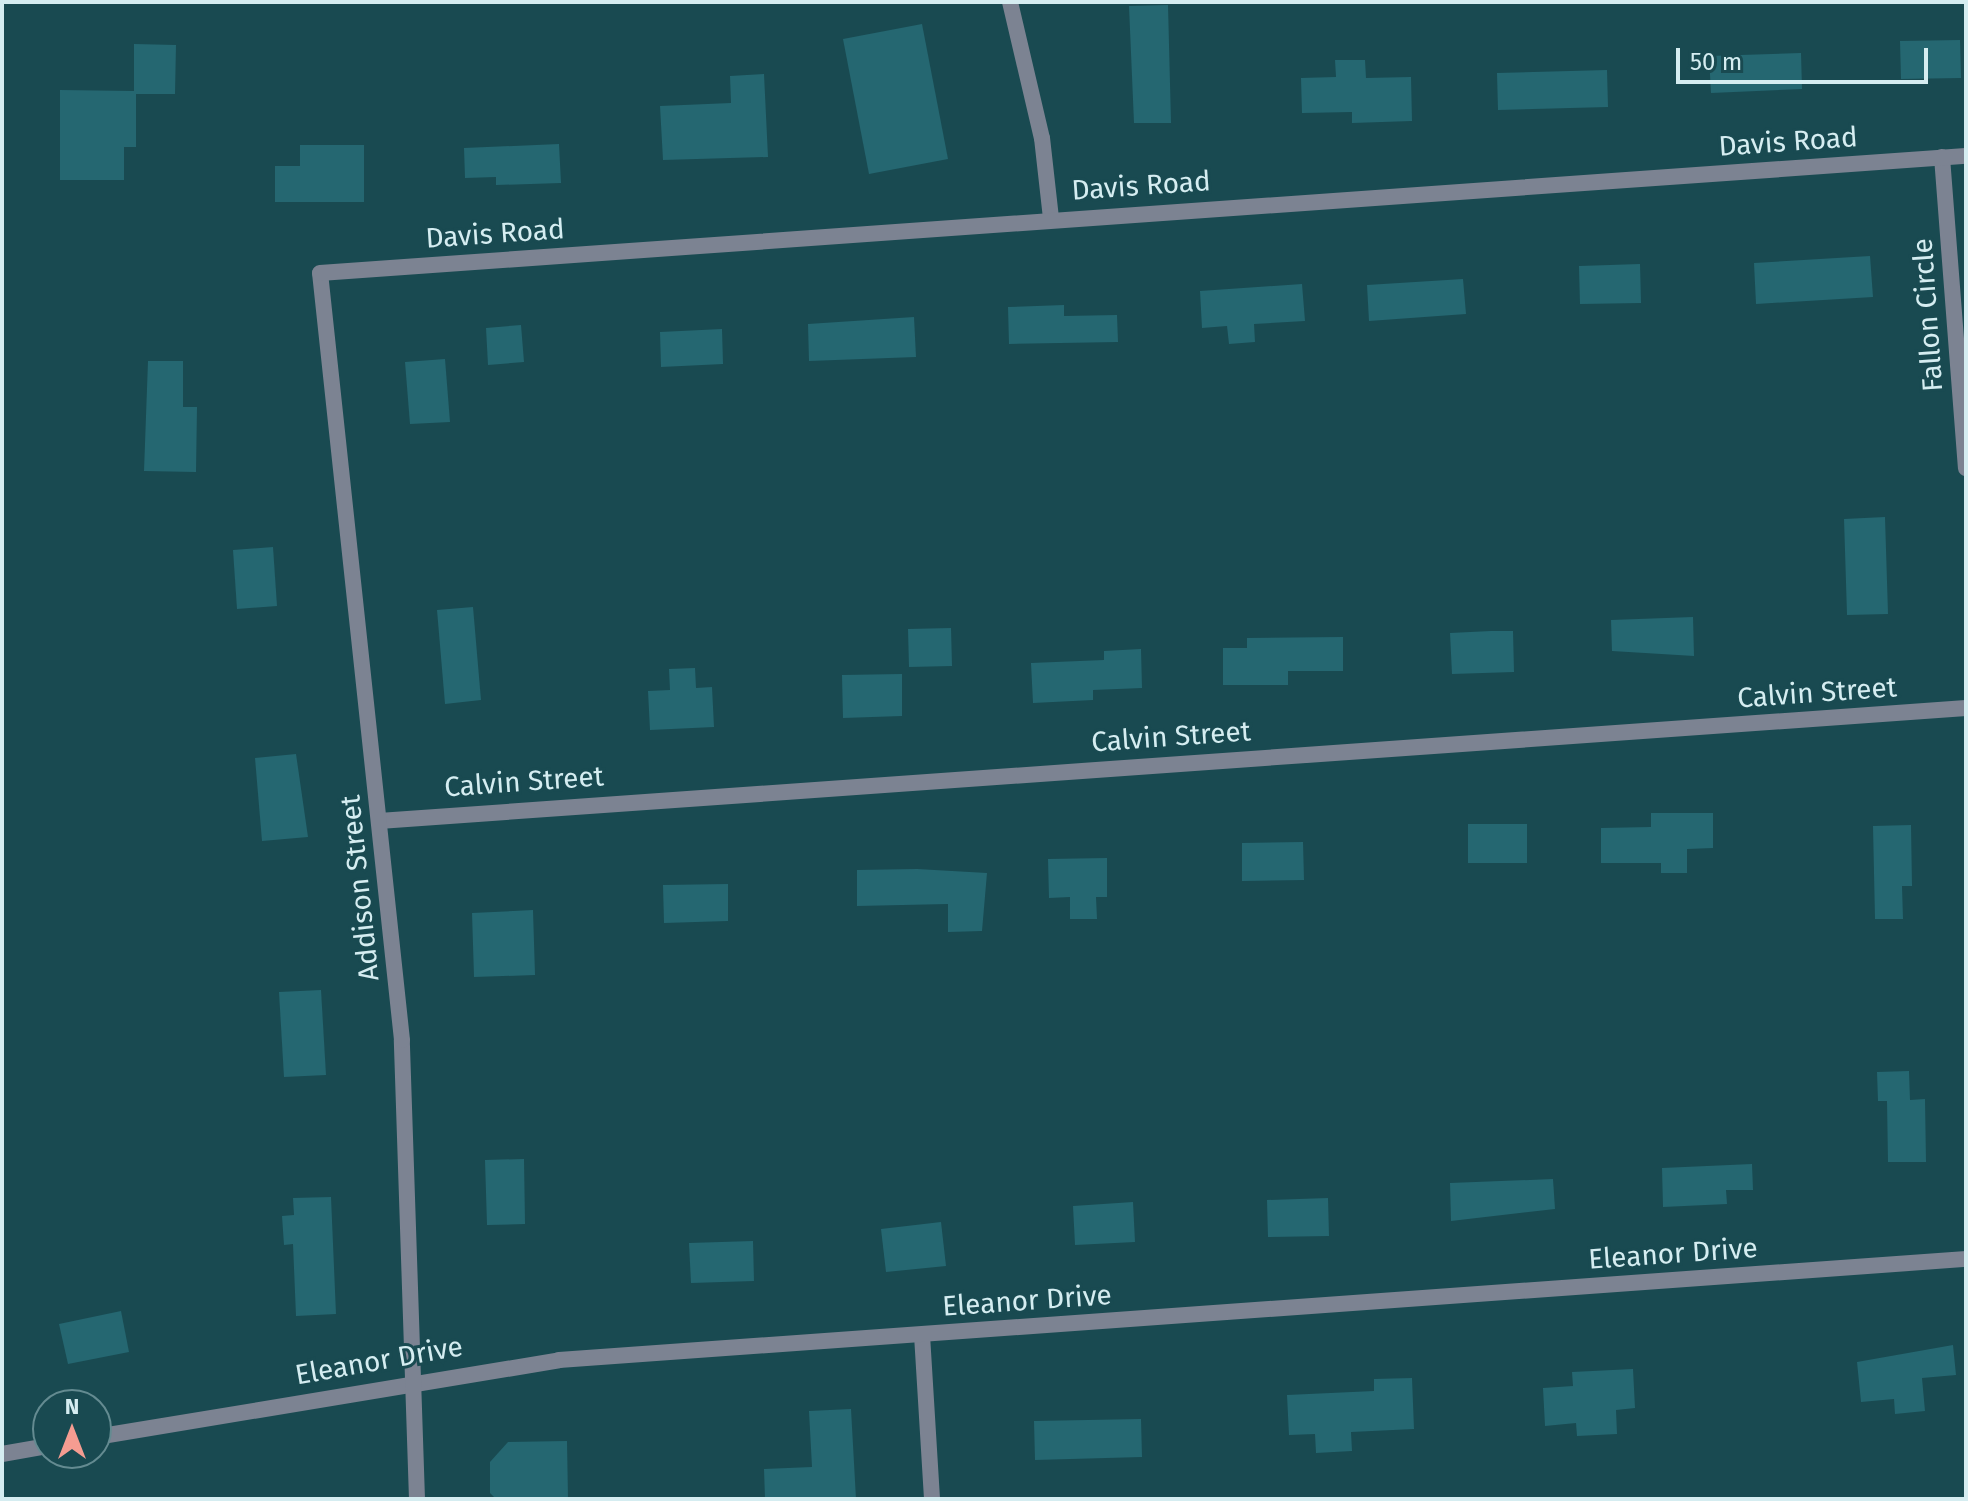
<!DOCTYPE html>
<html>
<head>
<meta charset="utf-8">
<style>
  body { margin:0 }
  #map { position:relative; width:1968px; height:1501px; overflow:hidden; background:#194a51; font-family:"Fira Sans",sans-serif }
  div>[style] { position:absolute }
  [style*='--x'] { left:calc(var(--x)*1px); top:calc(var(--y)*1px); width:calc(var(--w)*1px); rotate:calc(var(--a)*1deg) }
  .building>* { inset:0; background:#256771 }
  .street>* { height:16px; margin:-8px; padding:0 8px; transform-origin:8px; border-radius:8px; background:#7c8392 }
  span { translate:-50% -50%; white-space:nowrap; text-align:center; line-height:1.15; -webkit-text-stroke:6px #194a51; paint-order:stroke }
  .street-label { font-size:28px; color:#d5edf1 }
  .frame { position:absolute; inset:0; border:4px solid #d5edf1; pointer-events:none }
  .north { position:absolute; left:32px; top:1389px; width:80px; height:80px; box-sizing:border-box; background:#194a51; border:2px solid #648b91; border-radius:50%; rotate:0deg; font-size:22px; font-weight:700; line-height:32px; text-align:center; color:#d5edf1 }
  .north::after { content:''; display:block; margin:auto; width:28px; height:36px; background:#f59c91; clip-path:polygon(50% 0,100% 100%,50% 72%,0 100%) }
  .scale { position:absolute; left:1676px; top:48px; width:252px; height:36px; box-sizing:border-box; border:4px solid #d5edf1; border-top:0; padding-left:10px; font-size:24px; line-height:28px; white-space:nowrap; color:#d5edf1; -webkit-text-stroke:6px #194a51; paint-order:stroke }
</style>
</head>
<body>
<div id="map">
  <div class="building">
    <i style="clip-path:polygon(1168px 5px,1171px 123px,1134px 123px,1129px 6px)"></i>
    <i style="clip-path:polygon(922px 24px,948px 159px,869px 174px,843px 39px)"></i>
    <i style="clip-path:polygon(1960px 40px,1961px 78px,1901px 79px,1900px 41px)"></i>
    <i style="clip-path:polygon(134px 44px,176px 45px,175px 94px,136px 94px,136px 147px,124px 147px,124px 180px,60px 180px,60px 90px,134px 91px)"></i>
    <i style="clip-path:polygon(1801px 53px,1802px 89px,1711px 93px,1709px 56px)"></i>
    <i style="clip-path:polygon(1335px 60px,1365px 60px,1366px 78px,1411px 77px,1412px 121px,1352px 123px,1352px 112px,1302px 113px,1301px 78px,1336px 77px)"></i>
    <i style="clip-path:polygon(1607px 70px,1608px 107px,1498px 110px,1497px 73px)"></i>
    <i style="clip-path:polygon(764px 74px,768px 157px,663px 160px,660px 106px,731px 103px,730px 76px)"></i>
    <i style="clip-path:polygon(559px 144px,561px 183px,496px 185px,496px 177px,465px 178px,464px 148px)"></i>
    <i style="clip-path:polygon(300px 145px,364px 145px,364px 202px,275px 202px,275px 166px,300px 166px)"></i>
    <i style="clip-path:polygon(1870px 256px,1873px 297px,1756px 304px,1754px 263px)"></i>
    <i style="clip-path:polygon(1640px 264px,1641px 303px,1580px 304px,1579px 266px)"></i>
    <i style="clip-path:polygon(1463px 279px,1466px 314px,1369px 321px,1367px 285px)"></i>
    <i style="clip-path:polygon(1302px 284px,1305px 321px,1254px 324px,1255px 342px,1229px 344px,1227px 326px,1202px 328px,1200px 291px)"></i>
    <i style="clip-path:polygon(1064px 305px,1064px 316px,1117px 315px,1118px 342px,1009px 344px,1008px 307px)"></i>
    <i style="clip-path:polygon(914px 317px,916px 357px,809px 361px,808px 324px)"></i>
    <i style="clip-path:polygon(521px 325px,524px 362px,488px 365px,486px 328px)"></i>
    <i style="clip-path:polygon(722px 329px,723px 364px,661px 367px,660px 332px)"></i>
    <i style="clip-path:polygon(445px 359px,450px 422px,410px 424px,405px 362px)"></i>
    <i style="clip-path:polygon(148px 361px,183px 361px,183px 407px,197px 407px,196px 472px,144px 471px)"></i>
    <i style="clip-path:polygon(1885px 517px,1888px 614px,1847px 615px,1844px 519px)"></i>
    <i style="clip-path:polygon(273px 547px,277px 606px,237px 609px,233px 550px)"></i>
    <i style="clip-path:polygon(473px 607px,481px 700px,445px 704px,437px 610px)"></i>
    <i style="clip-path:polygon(1693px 617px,1694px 656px,1612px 651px,1611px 620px)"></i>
    <i style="clip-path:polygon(951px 628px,952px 666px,909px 667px,908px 629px)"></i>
    <i style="clip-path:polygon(1491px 631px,1513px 631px,1514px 672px,1452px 674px,1450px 633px)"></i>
    <i style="clip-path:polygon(1343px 637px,1343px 671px,1288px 671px,1288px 685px,1223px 685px,1223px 648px,1247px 648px,1247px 638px)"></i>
    <i style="clip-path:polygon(1141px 649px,1142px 688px,1093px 690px,1093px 700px,1033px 703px,1031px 663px,1104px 660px,1104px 651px)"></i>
    <i style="clip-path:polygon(695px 668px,696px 688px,712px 687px,714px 727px,650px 730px,648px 691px,670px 690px,669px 669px)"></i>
    <i style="clip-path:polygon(902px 674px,902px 716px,843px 718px,842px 675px)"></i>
    <i style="clip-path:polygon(296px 754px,308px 837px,262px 841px,255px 758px)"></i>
    <i style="clip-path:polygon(1651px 813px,1713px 813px,1713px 848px,1687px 849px,1687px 873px,1661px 873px,1661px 863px,1601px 863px,1601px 828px,1651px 827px)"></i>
    <i style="clip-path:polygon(1468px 824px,1527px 824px,1527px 863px,1468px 863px)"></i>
    <i style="clip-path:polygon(1911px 825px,1912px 886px,1902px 886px,1903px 919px,1875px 919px,1873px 826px)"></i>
    <i style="clip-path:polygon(1303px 842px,1304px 880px,1242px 881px,1242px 843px)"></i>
    <i style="clip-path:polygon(1107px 858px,1107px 897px,1096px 897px,1097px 919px,1070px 919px,1070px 897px,1049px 898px,1048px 859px)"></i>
    <i style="clip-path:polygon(917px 869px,987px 873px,982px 931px,948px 932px,948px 904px,857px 906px,857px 870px)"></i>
    <i style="clip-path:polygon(728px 884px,728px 921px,664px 923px,663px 885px)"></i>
    <i style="clip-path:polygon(533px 910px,535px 975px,474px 977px,472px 913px)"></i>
    <i style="clip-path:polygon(321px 990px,326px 1075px,284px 1077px,279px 992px)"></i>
    <i style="clip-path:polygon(1909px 1071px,1910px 1100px,1925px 1099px,1926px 1162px,1888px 1162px,1887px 1101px,1878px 1101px,1877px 1072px)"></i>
    <i style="clip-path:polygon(524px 1159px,525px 1224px,487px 1225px,485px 1160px)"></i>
    <i style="clip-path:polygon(1752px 1164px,1753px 1190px,1726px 1190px,1727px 1204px,1663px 1207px,1662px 1168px)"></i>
    <i style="clip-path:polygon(1553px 1179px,1555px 1209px,1451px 1221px,1450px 1183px)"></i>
    <i style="clip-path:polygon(331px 1197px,336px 1314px,296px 1316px,293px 1244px,284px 1245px,282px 1216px,294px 1215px,293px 1198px)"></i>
    <i style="clip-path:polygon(1328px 1198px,1329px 1236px,1268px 1237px,1267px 1200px)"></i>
    <i style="clip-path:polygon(1133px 1202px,1135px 1242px,1075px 1245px,1073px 1206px)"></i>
    <i style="clip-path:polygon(941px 1222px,946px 1266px,886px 1272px,881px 1229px)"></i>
    <i style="clip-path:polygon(753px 1241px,754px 1281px,691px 1283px,689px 1243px)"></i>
    <i style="clip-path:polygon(121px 1311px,129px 1352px,68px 1364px,59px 1324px)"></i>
    <i style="clip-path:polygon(1953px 1345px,1956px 1375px,1922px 1378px,1925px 1411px,1895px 1414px,1894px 1399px,1861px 1402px,1857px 1362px)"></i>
    <i style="clip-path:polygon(1633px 1369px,1635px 1408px,1616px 1410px,1617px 1434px,1577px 1436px,1576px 1423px,1545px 1426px,1543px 1388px,1573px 1386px,1572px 1372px)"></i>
    <i style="clip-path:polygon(1412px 1378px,1414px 1429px,1351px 1432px,1352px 1451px,1316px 1453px,1315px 1434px,1289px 1435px,1287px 1395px,1374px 1391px,1374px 1379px)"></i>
    <i style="clip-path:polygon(851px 1409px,856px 1499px,765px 1499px,764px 1469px,812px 1467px,809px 1411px)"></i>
    <i style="clip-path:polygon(1141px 1419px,1142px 1457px,1035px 1460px,1034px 1421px)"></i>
    <i style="clip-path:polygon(567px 1441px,568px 1499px,496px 1499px,490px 1493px,490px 1462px,508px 1442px)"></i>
  </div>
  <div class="street">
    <i style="--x:1010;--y:2;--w:140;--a:76.8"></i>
    <i style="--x:1042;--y:138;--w:81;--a:83.6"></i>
    <i style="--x:1942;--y:157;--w:312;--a:85.6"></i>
    <i style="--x:379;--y:821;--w:1591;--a:-4.07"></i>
    <i style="--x:922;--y:1335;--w:164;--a:86.5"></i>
    <i style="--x:96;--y:1437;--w:469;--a:-9.4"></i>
    <i style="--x:559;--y:1360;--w:1411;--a:-4.11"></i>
    <i style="--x:2;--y:1454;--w:47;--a:-9.9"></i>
    <i style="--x:417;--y:1499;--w:459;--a:-91.9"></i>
    <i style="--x:402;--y:1040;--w:771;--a:-96.1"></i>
    <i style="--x:320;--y:273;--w:1650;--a:-4.07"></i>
  </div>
  <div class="street-label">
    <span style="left:1788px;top:142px;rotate:-4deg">Davis Road</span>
    <span style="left:1141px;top:186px;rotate:-4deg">Davis Road</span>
    <span style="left:495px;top:234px;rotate:-4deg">Davis Road</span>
    <span style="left:1928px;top:315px;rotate:-94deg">Fallon Circle</span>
    <span style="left:1817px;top:693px;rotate:-4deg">Calvin Street</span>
    <span style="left:1171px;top:737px;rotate:-4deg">Calvin Street</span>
    <span style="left:524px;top:782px;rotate:-4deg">Calvin Street</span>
    <span style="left:360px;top:888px;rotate:-96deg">Addison Street</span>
    <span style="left:1673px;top:1254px;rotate:-4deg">Eleanor Drive</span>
    <span style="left:1027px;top:1301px;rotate:-4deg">Eleanor Drive</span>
    <span style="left:379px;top:1361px;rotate:-10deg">Eleanor Drive</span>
  </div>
  <div class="frame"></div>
  <div class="north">N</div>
  <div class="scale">50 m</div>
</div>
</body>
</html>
